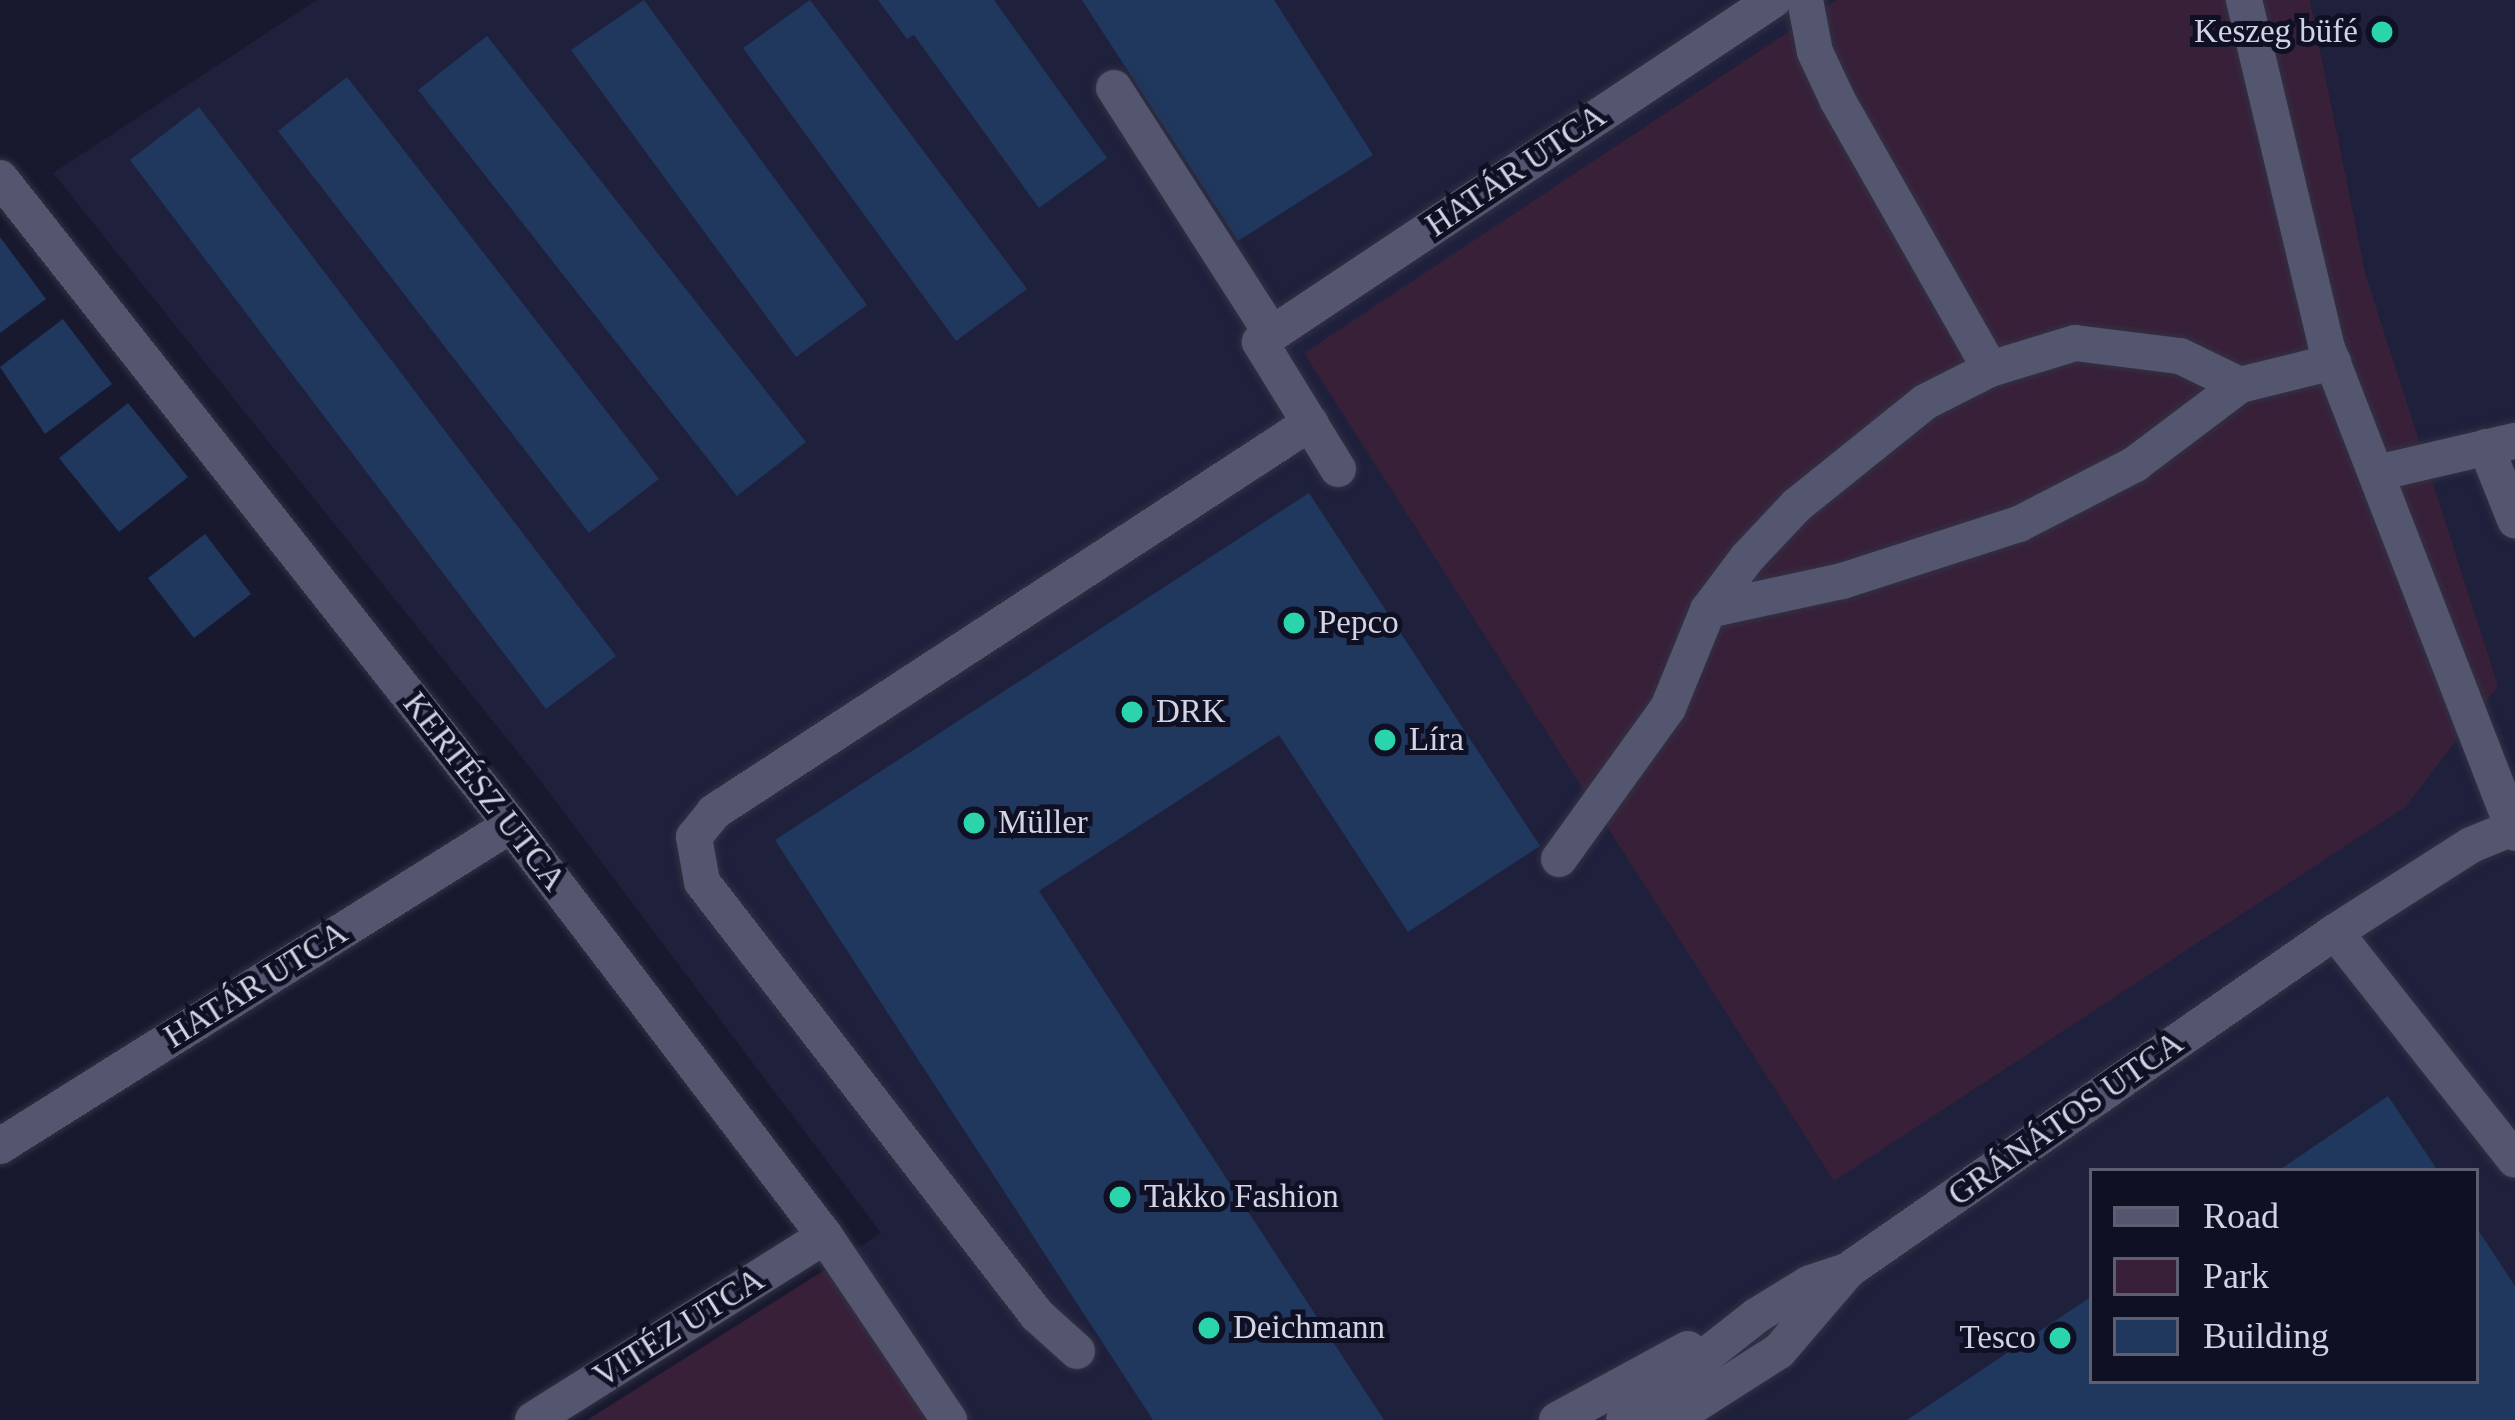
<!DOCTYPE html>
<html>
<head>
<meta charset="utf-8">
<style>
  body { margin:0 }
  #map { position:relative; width:2515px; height:1420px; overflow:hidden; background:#18192f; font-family:"Times New Roman",serif }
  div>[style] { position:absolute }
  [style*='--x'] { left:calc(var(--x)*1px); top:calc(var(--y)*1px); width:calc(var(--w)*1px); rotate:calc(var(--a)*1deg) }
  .built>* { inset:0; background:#1f203c }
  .green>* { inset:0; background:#382039 }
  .building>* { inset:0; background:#20385e }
  .roads { filter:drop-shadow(0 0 3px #323243) drop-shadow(0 0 3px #323243) }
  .minor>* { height:36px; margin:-18px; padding:0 18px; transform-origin:18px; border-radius:18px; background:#545670 }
  .dots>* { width:33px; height:33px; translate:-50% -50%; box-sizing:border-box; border:6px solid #101025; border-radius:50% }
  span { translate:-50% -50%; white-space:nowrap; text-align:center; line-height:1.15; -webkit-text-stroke:10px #101025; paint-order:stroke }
  .poi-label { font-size:33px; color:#d2d3e3 }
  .right { translate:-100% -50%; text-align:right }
  .left { translate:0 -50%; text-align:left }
  .street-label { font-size:33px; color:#d2d3e3 }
  .legend { position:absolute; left:2089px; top:1168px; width:390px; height:216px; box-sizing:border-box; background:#101025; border:3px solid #5e5e71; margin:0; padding:15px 21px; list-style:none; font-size:36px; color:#d2d3e3 }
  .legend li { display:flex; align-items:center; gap:24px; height:60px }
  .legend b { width:60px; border:3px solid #5e5e71 }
</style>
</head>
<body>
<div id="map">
  <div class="built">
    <i style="clip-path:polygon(evenodd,317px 0,1836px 0,1304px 353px,2366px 276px,2310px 0,2515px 0,2515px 1420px,931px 1420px,826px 1269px,881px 1233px,536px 775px,53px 173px,317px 0,2092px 1171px,2476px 1171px,2476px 1381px,2092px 1381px,2092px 1171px)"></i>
  </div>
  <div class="green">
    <i style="clip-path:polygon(1836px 0,2310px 0,2366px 276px,2498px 686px,2405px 807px,1834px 1181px,1304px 353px)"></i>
    <i style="clip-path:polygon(826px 1269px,931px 1420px,587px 1420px)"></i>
  </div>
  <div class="building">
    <i style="clip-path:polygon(644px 0,867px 305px,796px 357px,571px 50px)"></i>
    <i style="clip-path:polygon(810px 0,1027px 289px,956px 341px,743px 48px)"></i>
    <i style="clip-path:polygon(878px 0,994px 0,1107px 158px,1039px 208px,914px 35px,907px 39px)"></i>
    <i style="clip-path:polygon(1082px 0,1274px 0,1373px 155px,1238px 241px)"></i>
    <i style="clip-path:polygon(487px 36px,806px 442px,737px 496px,418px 90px)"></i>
    <i style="clip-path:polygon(347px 77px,659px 479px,589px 533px,278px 131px)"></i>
    <i style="clip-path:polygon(199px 107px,616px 656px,546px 709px,130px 160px)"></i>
    <i style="clip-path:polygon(0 237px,46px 299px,0 333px)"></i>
    <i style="clip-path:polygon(63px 319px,112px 384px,45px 434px,0 367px)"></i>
    <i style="clip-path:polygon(128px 403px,188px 477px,119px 532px,59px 458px)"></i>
    <i style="clip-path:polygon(1309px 493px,1540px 846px,1408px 932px,1279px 735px,1039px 891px,1384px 1420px,1153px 1420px,775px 840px)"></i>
    <i style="clip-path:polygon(205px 534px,251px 594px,194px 638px,148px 578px)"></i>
    <i style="clip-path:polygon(2388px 1096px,2438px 1171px,2278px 1171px)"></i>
    <i style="clip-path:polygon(2476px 1227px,2515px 1286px,2515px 1420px,1907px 1420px,2092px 1296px,2092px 1381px,2476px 1381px)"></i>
  </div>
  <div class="roads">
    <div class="minor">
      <i style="--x:1805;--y:0;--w:53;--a:79.1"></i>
      <i style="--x:1815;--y:52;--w:54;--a:64.9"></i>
      <i style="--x:1838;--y:101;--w:308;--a:60.4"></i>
      <i style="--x:2244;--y:0;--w:358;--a:76.6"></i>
      <i style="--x:2327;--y:348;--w:520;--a:68.81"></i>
      <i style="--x:1114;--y:88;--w:291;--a:57.3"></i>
      <i style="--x:0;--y:178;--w:824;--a:51.7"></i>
      <i style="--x:511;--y:825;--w:517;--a:52.62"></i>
      <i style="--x:825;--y:1236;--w:222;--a:56"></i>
      <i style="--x:2486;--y:447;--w:79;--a:68.3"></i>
      <i style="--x:1338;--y:469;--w:149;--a:-121.6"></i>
      <i style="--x:1260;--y:342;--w:617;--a:-33.69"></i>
      <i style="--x:2377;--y:473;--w:142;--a:-13.1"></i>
      <i style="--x:1708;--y:610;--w:137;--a:-12.2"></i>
      <i style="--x:1842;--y:581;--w:186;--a:-17.9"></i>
      <i style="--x:2019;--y:524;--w:131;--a:-27.3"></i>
      <i style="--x:2135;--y:464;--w:131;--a:-37"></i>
      <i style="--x:1559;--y:859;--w:186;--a:-54.2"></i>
      <i style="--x:1668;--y:708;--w:106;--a:-67.8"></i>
      <i style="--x:1708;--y:610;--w:65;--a:-53.1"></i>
      <i style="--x:1747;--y:558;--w:73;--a:-46.7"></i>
      <i style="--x:1797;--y:505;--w:164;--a:-38.8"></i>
      <i style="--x:1925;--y:402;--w:73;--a:-26.9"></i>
      <i style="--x:1990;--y:369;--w:89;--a:-17"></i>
      <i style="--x:2075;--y:343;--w:106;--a:7.1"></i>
      <i style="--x:2180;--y:356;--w:67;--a:25.8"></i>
      <i style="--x:2240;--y:385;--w:96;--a:-13.9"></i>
      <i style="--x:2335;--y:932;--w:290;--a:51.7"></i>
      <i style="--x:0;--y:1146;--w:603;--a:-32.14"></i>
      <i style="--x:1077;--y:1351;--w:54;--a:-138"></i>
      <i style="--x:1037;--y:1315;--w:547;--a:-127.73"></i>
      <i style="--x:702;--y:882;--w:46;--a:-100.1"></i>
      <i style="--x:694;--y:837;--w:32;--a:-51"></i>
      <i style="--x:714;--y:812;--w:712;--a:-33.13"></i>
      <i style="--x:533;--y:1420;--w:345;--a:-32.2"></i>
      <i style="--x:1557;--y:1420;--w:149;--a:-28.5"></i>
      <i style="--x:1624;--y:1420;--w:168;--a:-38.2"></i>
      <i style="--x:1756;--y:1316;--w:63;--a:-31.4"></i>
      <i style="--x:1810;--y:1283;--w:39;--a:-18"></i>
      <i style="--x:1847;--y:1271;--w:594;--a:-34.79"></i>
      <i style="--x:2335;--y:932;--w:161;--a:-32.6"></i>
      <i style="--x:2471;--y:845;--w:48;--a:-22.2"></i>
      <i style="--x:1671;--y:1420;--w:128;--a:-32.6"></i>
      <i style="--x:1779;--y:1351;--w:101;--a:-49.4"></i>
    </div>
  </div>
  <div class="dots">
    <i style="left:2382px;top:32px;background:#2ad5ac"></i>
    <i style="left:1294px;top:623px;background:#2ad5ac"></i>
    <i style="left:1132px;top:712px;background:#2ad5ac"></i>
    <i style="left:1385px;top:740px;background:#2ad5ac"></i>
    <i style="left:974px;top:823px;background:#2ad5ac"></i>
    <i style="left:1120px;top:1197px;background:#2ad5ac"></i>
    <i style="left:1209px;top:1328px;background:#2ad5ac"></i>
    <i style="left:2060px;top:1338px;background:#2ad5ac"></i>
  </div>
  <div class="poi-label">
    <span class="right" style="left:2358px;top:32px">Keszeg büfé</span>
    <span class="left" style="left:1318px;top:623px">Pepco</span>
    <span class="left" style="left:1156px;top:712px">DRK</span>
    <span class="left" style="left:1409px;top:740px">Líra</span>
    <span class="left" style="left:998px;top:823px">Müller</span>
    <span class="left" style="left:1144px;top:1197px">Takko Fashion</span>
    <span class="left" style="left:1233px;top:1328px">Deichmann</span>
    <span class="right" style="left:2036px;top:1338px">Tesco</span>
  </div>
  <div class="street-label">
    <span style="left:1516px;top:171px;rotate:-34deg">HATÁR UTCA</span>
    <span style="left:484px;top:792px;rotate:52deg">KERTÉSZ UTCA</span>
    <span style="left:256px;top:985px;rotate:-32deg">HATÁR UTCA</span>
    <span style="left:2066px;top:1119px;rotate:-35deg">GRÁNÁTOS UTCA</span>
    <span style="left:679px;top:1328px;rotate:-32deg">VITÉZ UTCA</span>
  </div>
  <ul class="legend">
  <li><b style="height:15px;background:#545670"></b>Road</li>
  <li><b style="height:33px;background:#382039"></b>Park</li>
  <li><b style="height:33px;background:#20385e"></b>Building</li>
  </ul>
</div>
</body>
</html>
